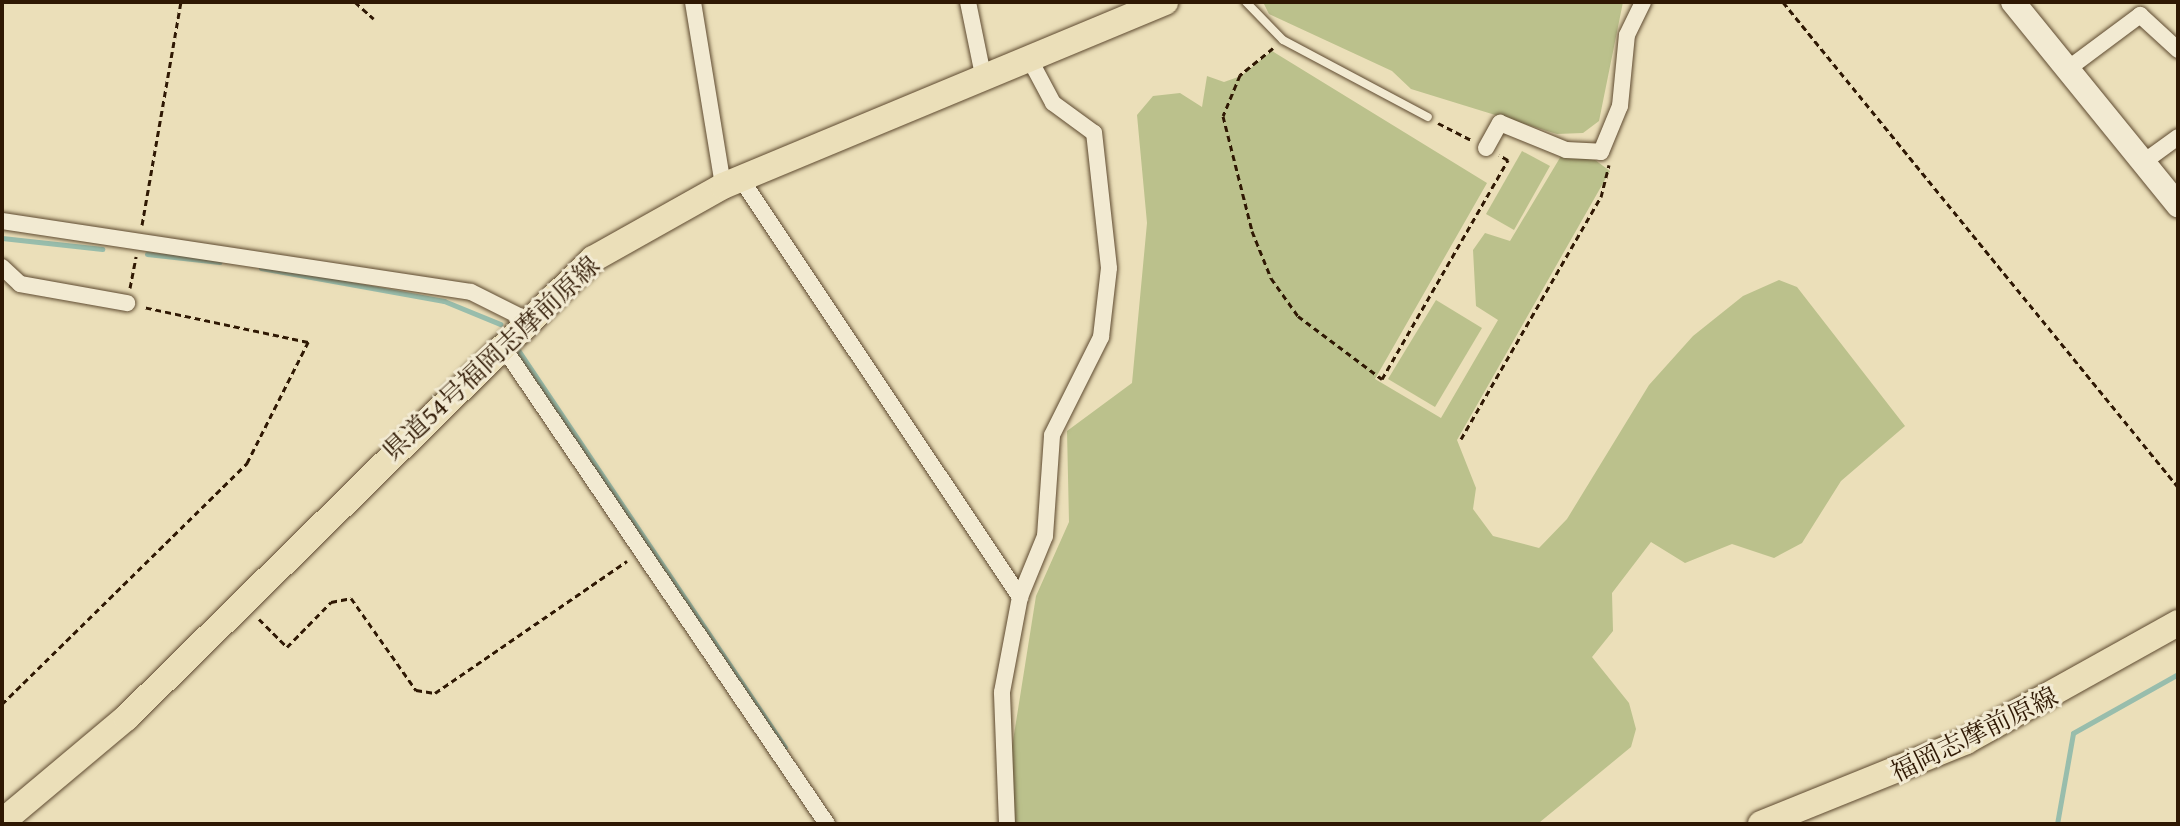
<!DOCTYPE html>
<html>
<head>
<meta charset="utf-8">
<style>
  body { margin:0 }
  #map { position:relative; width:2180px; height:826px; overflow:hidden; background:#ebdfb9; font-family:"Gentium Book Plus","Noto Serif JP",serif }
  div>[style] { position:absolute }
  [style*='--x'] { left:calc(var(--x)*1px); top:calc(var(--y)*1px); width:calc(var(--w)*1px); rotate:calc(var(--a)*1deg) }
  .green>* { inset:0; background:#bbc18c }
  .stream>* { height:5px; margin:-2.5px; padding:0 2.5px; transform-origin:2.5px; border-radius:2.5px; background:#98bdac }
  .path>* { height:3px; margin-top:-1.5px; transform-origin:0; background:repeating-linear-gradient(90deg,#2f1803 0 6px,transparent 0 10px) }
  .roads { filter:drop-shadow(0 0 2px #5e4a30) drop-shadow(0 0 2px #5e4a30) }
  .lane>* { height:8px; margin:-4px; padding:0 4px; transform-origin:4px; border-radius:4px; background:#f2ead2 }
  .street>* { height:16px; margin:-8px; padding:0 8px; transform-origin:8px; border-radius:8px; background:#f2ead2 }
  .secondary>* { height:24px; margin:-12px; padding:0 12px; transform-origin:12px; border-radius:12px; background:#f2ead2 }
  .primary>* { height:26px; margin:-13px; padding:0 13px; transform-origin:13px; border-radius:13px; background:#ebdfb9 }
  span { translate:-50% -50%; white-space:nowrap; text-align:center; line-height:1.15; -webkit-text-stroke:6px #f2ead2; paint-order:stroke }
  .street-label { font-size:26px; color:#2f1803 }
  .frame { position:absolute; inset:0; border:4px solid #2f1803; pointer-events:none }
</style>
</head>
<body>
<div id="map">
  <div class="green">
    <i style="clip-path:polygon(1263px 2px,1623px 2px,1599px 121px,1583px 133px,1557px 134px,1411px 89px,1392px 71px,1269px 14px)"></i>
    <i style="clip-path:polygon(1272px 51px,1487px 183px,1375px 379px,1441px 418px,1498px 320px,1476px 306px,1473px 250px,1485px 233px,1510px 241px,1561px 156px,1595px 160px,1610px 171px,1457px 440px,1476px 488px,1473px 509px,1493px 536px,1539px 548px,1567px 519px,1649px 385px,1693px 336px,1743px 296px,1779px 280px,1797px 287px,1905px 426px,1841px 481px,1802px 543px,1774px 558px,1732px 544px,1685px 563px,1651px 542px,1612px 593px,1613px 631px,1592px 657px,1629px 703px,1636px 729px,1631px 747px,1540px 822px,1013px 824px,1009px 766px,1036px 596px,1069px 522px,1067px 431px,1132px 383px,1147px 223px,1137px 115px,1153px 96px,1180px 93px,1202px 107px,1207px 76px,1224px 82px,1241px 76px)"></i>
    <i style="clip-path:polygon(1522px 151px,1550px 166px,1514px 230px,1486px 214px)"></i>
    <i style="clip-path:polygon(1436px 300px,1482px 328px,1435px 407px,1388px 379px)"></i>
  </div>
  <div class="stream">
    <i style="--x:2;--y:238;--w:101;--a:6.3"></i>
    <i style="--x:147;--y:254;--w:73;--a:6.3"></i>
    <i style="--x:261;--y:268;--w:186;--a:10.2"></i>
    <i style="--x:444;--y:301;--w:61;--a:22.3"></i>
    <i style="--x:516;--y:347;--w:482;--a:56.1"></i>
    <i style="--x:2057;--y:824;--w:92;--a:-80"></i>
    <i style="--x:2073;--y:733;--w:120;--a:-29.3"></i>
  </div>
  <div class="path">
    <i style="--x:355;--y:2;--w:25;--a:42"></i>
    <i style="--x:1783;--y:2;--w:625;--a:50.84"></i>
    <i style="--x:1273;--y:48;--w:43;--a:140.7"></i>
    <i style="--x:1240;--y:75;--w:44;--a:112.5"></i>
    <i style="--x:1223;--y:116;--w:119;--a:75.8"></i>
    <i style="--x:1252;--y:231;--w:51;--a:68"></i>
    <i style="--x:1271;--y:278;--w:47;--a:54.6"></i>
    <i style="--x:1298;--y:316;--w:105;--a:36.9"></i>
    <i style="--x:1382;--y:379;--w:253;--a:-60.1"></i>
    <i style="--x:1508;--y:160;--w:10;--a:-151"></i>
    <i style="--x:1438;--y:123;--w:37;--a:27"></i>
    <i style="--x:142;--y:225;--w:226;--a:-80.1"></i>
    <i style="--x:130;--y:288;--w:32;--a:-79"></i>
    <i style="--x:1461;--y:439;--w:280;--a:-60"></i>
    <i style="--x:1601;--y:197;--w:33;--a:-76"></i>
    <i style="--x:259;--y:619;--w:40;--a:45"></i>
    <i style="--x:287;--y:647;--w:63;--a:-45.6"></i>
    <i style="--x:331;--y:602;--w:20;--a:-11"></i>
    <i style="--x:351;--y:598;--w:113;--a:54.8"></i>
    <i style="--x:416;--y:690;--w:19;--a:9"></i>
    <i style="--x:435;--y:693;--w:233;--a:-34.5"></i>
    <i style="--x:2;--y:704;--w:344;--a:-44.5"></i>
    <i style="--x:247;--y:463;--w:136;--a:-63.2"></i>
    <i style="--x:308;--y:342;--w:169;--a:-168"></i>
  </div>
  <div class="roads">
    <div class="lane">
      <i style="--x:1246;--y:2;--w:53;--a:45.8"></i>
      <i style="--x:1283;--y:40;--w:164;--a:28"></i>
    </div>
    <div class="street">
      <i style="--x:693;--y:2;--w:186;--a:80.7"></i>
      <i style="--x:968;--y:2;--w:75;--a:78.4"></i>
      <i style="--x:2069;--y:68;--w:89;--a:-36.7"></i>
      <i style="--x:2140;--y:15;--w:52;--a:42.6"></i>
      <i style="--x:1486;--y:148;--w:29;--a:-61"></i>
      <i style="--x:1500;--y:123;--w:71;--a:22.2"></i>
      <i style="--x:1566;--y:150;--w:35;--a:3"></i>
      <i style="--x:1601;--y:152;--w:50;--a:-67.6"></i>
      <i style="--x:1620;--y:106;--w:71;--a:-84.4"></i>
      <i style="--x:1627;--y:35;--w:37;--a:-64"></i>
      <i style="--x:2145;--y:161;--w:41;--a:-36"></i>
      <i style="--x:741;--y:179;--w:503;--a:56.28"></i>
      <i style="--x:2;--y:221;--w:474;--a:8.6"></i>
      <i style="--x:471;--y:292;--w:60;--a:26.6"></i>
      <i style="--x:2;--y:267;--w:25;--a:43"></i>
      <i style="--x:20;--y:284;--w:109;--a:10.1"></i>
      <i style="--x:501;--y:344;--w:580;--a:55.82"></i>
      <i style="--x:1007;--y:824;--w:132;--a:-92.2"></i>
      <i style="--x:1002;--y:692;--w:97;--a:-79.3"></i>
      <i style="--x:1020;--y:597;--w:66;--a:-67.7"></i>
      <i style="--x:1045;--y:536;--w:101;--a:-86"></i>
      <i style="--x:1052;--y:435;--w:110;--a:-63.4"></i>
      <i style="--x:1101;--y:337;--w:69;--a:-83.4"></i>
      <i style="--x:1109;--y:268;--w:136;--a:-96.3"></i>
      <i style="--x:1094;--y:133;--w:51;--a:-143.8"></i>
      <i style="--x:1053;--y:103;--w:49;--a:-118.1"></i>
    </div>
    <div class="secondary">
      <i style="--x:2013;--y:2;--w:262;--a:50.9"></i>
    </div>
    <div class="primary">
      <i style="--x:2;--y:822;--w:162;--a:-40"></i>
      <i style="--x:126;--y:718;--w:655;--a:-44.51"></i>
      <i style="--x:593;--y:259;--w:149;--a:-29.3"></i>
      <i style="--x:723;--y:186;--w:479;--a:-22.6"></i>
      <i style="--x:1761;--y:824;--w:221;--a:-22"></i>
      <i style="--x:1966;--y:741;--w:243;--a:-29.1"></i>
    </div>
  </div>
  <div class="street-label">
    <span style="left:491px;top:358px;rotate:-43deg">県道54号福岡志摩前原線</span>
    <span style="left:1974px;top:734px;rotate:-26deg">福岡志摩前原線</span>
  </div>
  <div class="frame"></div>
</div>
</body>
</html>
